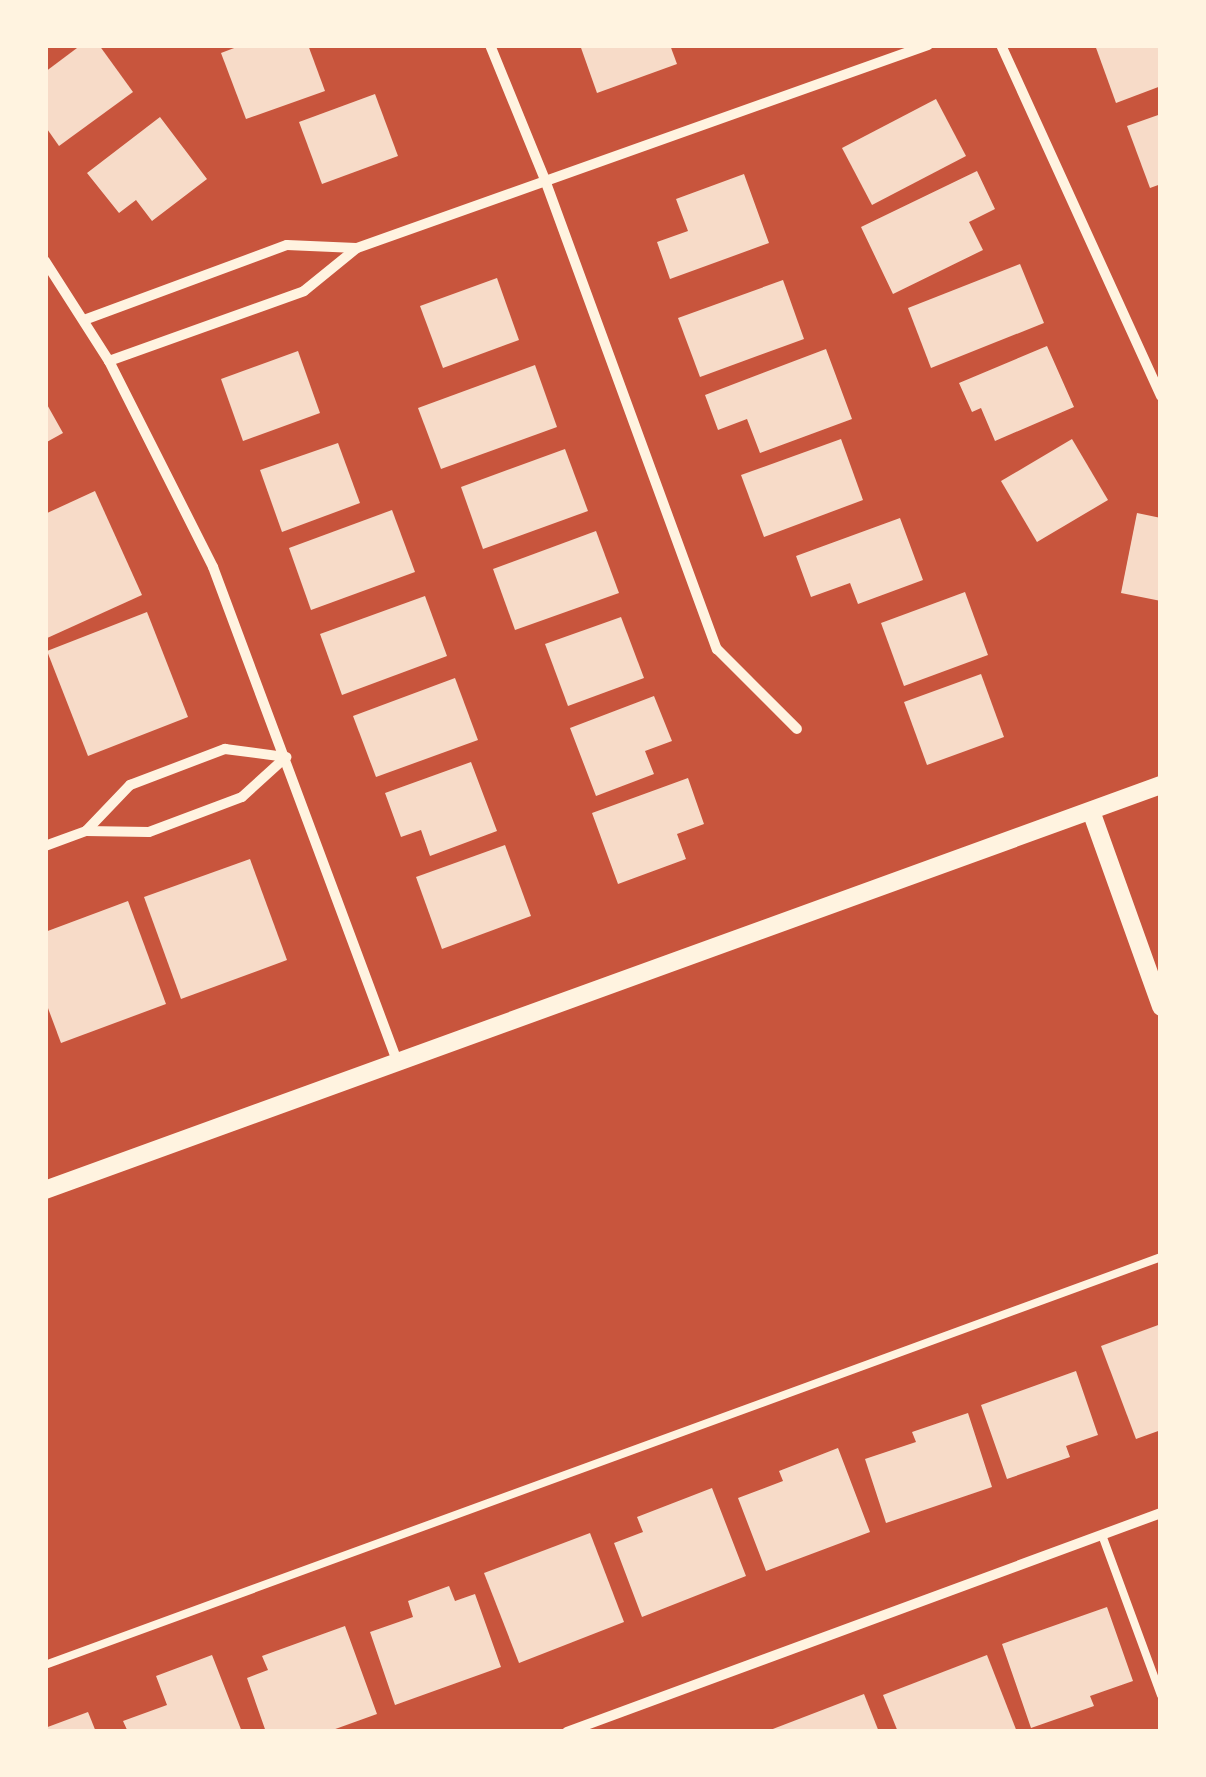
<!DOCTYPE html>
<html>
<head>
<meta charset="utf-8">
<style>
  body { margin:0 }
  #map { position:relative; width:1206px; height:1777px; overflow:hidden; background:#c8553d; font-family:Spectral,serif }
  div>[style] { position:absolute }
  [style*='--x'] { left:calc(var(--x)*1px); top:calc(var(--y)*1px); width:calc(var(--w)*1px); rotate:calc(var(--a)*1deg) }
  .building>* { inset:0; background:#f7dbc8 }
  .service>* { height:8px; margin:-4px; padding:0 4px; transform-origin:4px; border-radius:4px; background:#fff3e0 }
  .minor>* { height:10px; margin:-5px; padding:0 5px; transform-origin:5px; border-radius:5px; background:#fff3e0 }
  .tertiary>* { height:18px; margin:-9px; padding:0 9px; transform-origin:9px; border-radius:9px; background:#fff3e0 }
  span { translate:-50% -50%; white-space:nowrap; text-align:center; line-height:1.15; -webkit-text-stroke:10px #fff3e0; paint-order:stroke }
  .frame { position:absolute; inset:0; border:48px solid #fff3e0; pointer-events:none }
</style>
</head>
<body>
<div id="map">
  <div class="building">
    <i style="clip-path:polygon(81px 45px,99px 45px,133px 92px,59px 146px,45px 126px,45px 72px)"></i>
    <i style="clip-path:polygon(242px 45px,308px 45px,325px 91px,246px 119px,221px 53px)"></i>
    <i style="clip-path:polygon(580px 45px,670px 45px,677px 64px,597px 93px)"></i>
    <i style="clip-path:polygon(1095px 45px,1161px 45px,1161px 86px,1116px 103px)"></i>
    <i style="clip-path:polygon(375px 94px,398px 156px,322px 184px,299px 122px)"></i>
    <i style="clip-path:polygon(936px 99px,966px 156px,872px 205px,842px 148px)"></i>
    <i style="clip-path:polygon(1161px 114px,1161px 184px,1150px 188px,1127px 126px)"></i>
    <i style="clip-path:polygon(160px 117px,207px 179px,152px 221px,136px 200px,119px 213px,87px 173px)"></i>
    <i style="clip-path:polygon(977px 171px,995px 209px,969px 222px,983px 250px,893px 294px,861px 227px)"></i>
    <i style="clip-path:polygon(744px 174px,769px 243px,670px 279px,657px 242px,688px 231px,676px 199px)"></i>
    <i style="clip-path:polygon(1020px 264px,1044px 323px,931px 368px,908px 308px)"></i>
    <i style="clip-path:polygon(497px 278px,519px 340px,443px 368px,420px 306px)"></i>
    <i style="clip-path:polygon(783px 280px,804px 339px,700px 377px,678px 318px)"></i>
    <i style="clip-path:polygon(1047px 346px,1074px 407px,995px 441px,981px 408px,972px 412px,959px 383px)"></i>
    <i style="clip-path:polygon(826px 349px,852px 419px,760px 453px,747px 419px,718px 430px,705px 395px)"></i>
    <i style="clip-path:polygon(298px 351px,320px 413px,243px 441px,221px 379px)"></i>
    <i style="clip-path:polygon(535px 365px,557px 427px,441px 469px,418px 408px)"></i>
    <i style="clip-path:polygon(45px 401px,63px 433px,45px 443px)"></i>
    <i style="clip-path:polygon(841px 439px,863px 500px,764px 537px,741px 475px)"></i>
    <i style="clip-path:polygon(1072px 439px,1108px 500px,1037px 542px,1001px 481px)"></i>
    <i style="clip-path:polygon(338px 443px,360px 503px,282px 532px,260px 470px)"></i>
    <i style="clip-path:polygon(565px 449px,588px 511px,483px 549px,461px 487px)"></i>
    <i style="clip-path:polygon(95px 491px,142px 595px,45px 639px,45px 514px)"></i>
    <i style="clip-path:polygon(392px 510px,415px 572px,311px 610px,289px 548px)"></i>
    <i style="clip-path:polygon(1137px 513px,1161px 518px,1161px 601px,1121px 593px)"></i>
    <i style="clip-path:polygon(900px 518px,923px 580px,858px 604px,850px 583px,811px 597px,796px 556px)"></i>
    <i style="clip-path:polygon(596px 531px,619px 593px,515px 630px,493px 569px)"></i>
    <i style="clip-path:polygon(965px 592px,988px 655px,904px 686px,881px 623px)"></i>
    <i style="clip-path:polygon(425px 596px,447px 656px,342px 695px,320px 634px)"></i>
    <i style="clip-path:polygon(147px 612px,188px 717px,88px 756px,47px 651px)"></i>
    <i style="clip-path:polygon(621px 617px,644px 678px,568px 706px,545px 644px)"></i>
    <i style="clip-path:polygon(981px 674px,1004px 737px,927px 765px,904px 702px)"></i>
    <i style="clip-path:polygon(455px 678px,478px 740px,376px 777px,353px 716px)"></i>
    <i style="clip-path:polygon(654px 696px,672px 741px,645px 751px,654px 774px,596px 796px,570px 728px)"></i>
    <i style="clip-path:polygon(471px 762px,497px 831px,430px 856px,421px 830px,401px 837px,385px 793px)"></i>
    <i style="clip-path:polygon(688px 778px,704px 824px,677px 834px,686px 859px,618px 884px,592px 813px)"></i>
    <i style="clip-path:polygon(505px 845px,531px 916px,442px 949px,416px 877px)"></i>
    <i style="clip-path:polygon(250px 859px,287px 960px,181px 999px,144px 897px)"></i>
    <i style="clip-path:polygon(128px 901px,166px 1004px,61px 1043px,45px 1000px,45px 932px)"></i>
    <i style="clip-path:polygon(1161px 1324px,1161px 1430px,1136px 1439px,1101px 1346px)"></i>
    <i style="clip-path:polygon(1076px 1371px,1098px 1435px,1066px 1446px,1070px 1457px,1007px 1479px,981px 1405px)"></i>
    <i style="clip-path:polygon(968px 1413px,992px 1487px,886px 1523px,865px 1459px,916px 1442px,912px 1432px)"></i>
    <i style="clip-path:polygon(838px 1448px,870px 1532px,766px 1571px,738px 1498px,783px 1481px,779px 1471px)"></i>
    <i style="clip-path:polygon(712px 1488px,746px 1576px,642px 1617px,614px 1543px,643px 1532px,637px 1517px)"></i>
    <i style="clip-path:polygon(590px 1533px,624px 1622px,519px 1663px,484px 1573px)"></i>
    <i style="clip-path:polygon(449px 1586px,455px 1601px,475px 1594px,501px 1667px,395px 1705px,370px 1632px,413px 1617px,408px 1601px)"></i>
    <i style="clip-path:polygon(1107px 1607px,1133px 1681px,1090px 1696px,1094px 1706px,1031px 1728px,1002px 1644px)"></i>
    <i style="clip-path:polygon(345px 1626px,377px 1714px,327px 1732px,266px 1732px,247px 1678px,268px 1670px,262px 1656px)"></i>
    <i style="clip-path:polygon(212px 1655px,242px 1732px,128px 1732px,123px 1721px,167px 1705px,156px 1676px)"></i>
    <i style="clip-path:polygon(987px 1655px,1017px 1732px,898px 1732px,883px 1695px)"></i>
    <i style="clip-path:polygon(864px 1694px,879px 1732px,765px 1732px)"></i>
    <i style="clip-path:polygon(88px 1712px,96px 1732px,45px 1732px,45px 1728px)"></i>
  </div>
  <div class="service">
    <i style="--x:1102;--y:1535;--w:171;--a:69.8"></i>
    <i style="--x:45;--y:1665;--w:1188;--a:-20.08"></i>
  </div>
  <div class="minor">
    <i style="--x:490;--y:45;--w:146;--a:67.8"></i>
    <i style="--x:545;--y:180;--w:500;--a:69.9"></i>
    <i style="--x:717;--y:649;--w:113;--a:45"></i>
    <i style="--x:1001;--y:45;--w:386;--a:65.5"></i>
    <i style="--x:45;--y:261;--w:119;--a:57.4"></i>
    <i style="--x:109;--y:361;--w:231;--a:63.2"></i>
    <i style="--x:213;--y:567;--w:527;--a:69.57"></i>
    <i style="--x:84;--y:320;--w:216;--a:-20.3"></i>
    <i style="--x:287;--y:245;--w:69;--a:2.5"></i>
    <i style="--x:109;--y:361;--w:207;--a:-19.7"></i>
    <i style="--x:304;--y:291;--w:68;--a:-39.1"></i>
    <i style="--x:357;--y:248;--w:606;--a:-19.57"></i>
    <i style="--x:86;--y:831;--w:64;--a:-46.3"></i>
    <i style="--x:130;--y:785;--w:102;--a:-20.8"></i>
    <i style="--x:225;--y:749;--w:62;--a:7.5"></i>
    <i style="--x:45;--y:846;--w:44;--a:-20.1"></i>
    <i style="--x:86;--y:831;--w:63;--a:0.9"></i>
    <i style="--x:149;--y:832;--w:99;--a:-20.6"></i>
    <i style="--x:242;--y:797;--w:59;--a:-42.3"></i>
    <i style="--x:567;--y:1732;--w:633;--a:-20.24"></i>
  </div>
  <div class="tertiary">
    <i style="--x:1091;--y:811;--w:208;--a:70.3"></i>
    <i style="--x:45;--y:1190;--w:1187;--a:-19.95"></i>
  </div>
  <div class="frame"></div>
</div>
</body>
</html>
